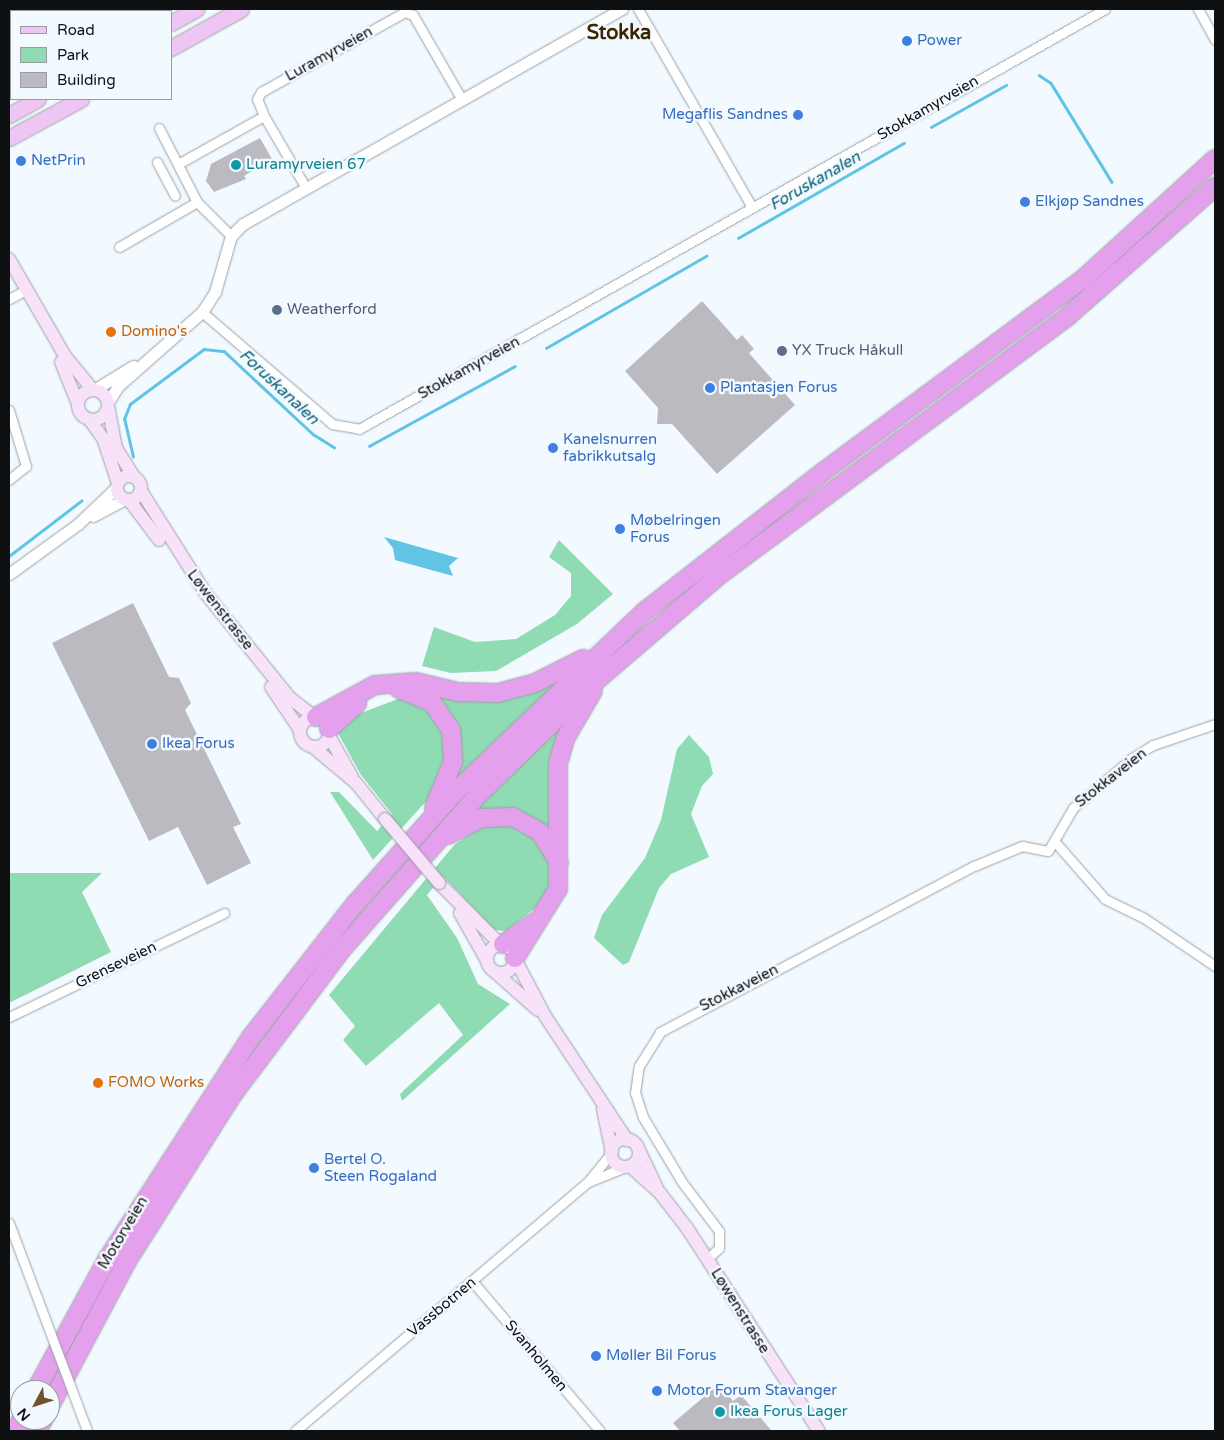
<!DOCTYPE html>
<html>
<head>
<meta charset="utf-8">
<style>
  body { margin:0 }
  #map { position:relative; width:1224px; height:1440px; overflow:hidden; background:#f3faff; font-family:"Varela Round",sans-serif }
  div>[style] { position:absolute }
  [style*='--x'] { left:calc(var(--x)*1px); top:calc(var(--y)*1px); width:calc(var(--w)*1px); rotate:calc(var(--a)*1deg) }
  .green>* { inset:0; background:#8edbb4 }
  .water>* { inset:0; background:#61c4e5 }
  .stream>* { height:2.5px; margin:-1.25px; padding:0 1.25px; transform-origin:1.25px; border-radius:1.25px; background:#61c4e5 }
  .building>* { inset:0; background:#bbbac1 }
  .roads { filter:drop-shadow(0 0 1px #9ba1a6) drop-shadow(0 0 1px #9ba1a6) }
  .minor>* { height:9px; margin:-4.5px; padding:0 4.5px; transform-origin:4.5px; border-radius:4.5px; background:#fff }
  .tertiary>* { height:11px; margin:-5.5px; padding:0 5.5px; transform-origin:5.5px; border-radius:5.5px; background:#fff }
  .secondary>* { height:12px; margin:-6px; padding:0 6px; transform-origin:6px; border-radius:6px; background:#f7e2fa }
  .secondary>.ring { margin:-6px; padding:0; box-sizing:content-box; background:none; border:12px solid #f7e2fa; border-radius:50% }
  .primary>* { height:15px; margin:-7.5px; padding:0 7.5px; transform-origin:7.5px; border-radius:7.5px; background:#efc5f4 }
  .motorway>* { height:18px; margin:-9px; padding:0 9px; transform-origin:9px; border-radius:9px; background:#e49fed }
  .bridges { filter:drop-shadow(0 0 1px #9ba1a6) drop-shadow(0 0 1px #9ba1a6) }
  .minor-bridge>* { height:9px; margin:-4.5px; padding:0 4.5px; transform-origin:4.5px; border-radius:4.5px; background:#fff }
  .secondary-bridge>* { height:12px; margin:-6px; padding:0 6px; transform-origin:6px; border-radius:6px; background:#f7e2fa }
  .dots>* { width:14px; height:14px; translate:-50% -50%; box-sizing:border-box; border:2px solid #f3faff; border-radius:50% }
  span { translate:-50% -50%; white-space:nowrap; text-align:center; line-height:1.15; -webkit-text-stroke:5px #f3faff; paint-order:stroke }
  .shop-label { font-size:15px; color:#366cbe }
  .left { translate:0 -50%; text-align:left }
  .right { translate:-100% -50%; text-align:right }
  .street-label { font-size:15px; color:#0e1012 }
  .culture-label { font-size:15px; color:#0d838f }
  .service-label { font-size:15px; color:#4e5e75 }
  .food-label { font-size:15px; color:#c56008 }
  .water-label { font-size:16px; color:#065d73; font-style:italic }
  .district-label { font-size:20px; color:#3b2400; font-weight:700 }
  .frame { position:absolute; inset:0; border:10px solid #0e1012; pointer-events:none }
  .legend { position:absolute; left:10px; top:10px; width:162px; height:90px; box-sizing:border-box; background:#f3faff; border:1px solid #979ca0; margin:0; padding:6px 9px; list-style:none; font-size:15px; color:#0e1012 }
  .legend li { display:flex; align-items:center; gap:10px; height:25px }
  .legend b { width:25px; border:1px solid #979ca0 }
  .north { position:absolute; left:10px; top:1380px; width:50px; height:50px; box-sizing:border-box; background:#f3faff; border:1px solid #979ca0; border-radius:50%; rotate:230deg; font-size:14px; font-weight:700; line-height:20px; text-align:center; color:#0e1012 }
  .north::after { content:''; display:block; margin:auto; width:18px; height:22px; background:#725228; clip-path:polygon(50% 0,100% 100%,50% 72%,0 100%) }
</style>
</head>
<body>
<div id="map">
  <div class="green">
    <i style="clip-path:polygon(559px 540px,613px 594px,577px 624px,496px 671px,451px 673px,422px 666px,434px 627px,475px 642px,516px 639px,555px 615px,571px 596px,571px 573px,549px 557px)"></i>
    <i style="clip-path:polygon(552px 680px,556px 683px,452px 789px,461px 753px,429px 692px)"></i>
    <i style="clip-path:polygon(403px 697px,434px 711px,446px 733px,443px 774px,429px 798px,373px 860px,330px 792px,339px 792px,377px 831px,392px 814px,361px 775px,338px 733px,356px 715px)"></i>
    <i style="clip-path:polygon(563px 722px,567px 727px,553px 755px,549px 800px,556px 838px,543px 829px,473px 813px)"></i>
    <i style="clip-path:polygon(689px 735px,709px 757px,713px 774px,702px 786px,691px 814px,709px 857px,671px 874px,659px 888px,629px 962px,623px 965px,594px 938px,602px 915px,645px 858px,661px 820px,677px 749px)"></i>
    <i style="clip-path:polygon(498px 824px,526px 828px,551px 856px,549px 897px,506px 931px,494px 930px,443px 876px,427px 895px,457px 938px,478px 984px,510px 1004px,402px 1101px,400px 1094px,463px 1035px,439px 1003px,366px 1066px,343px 1040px,355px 1026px,329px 995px,455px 844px,478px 829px)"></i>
    <i style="clip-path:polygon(9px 873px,102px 873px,82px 892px,111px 952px,9px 1003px)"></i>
  </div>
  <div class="water">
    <i style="clip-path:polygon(384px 537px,458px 558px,449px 566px,453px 576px,395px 560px,393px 548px)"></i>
  </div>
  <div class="stream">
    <i style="--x:1039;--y:75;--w:14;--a:34"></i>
    <i style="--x:1051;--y:83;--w:116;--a:58.4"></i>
    <i style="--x:931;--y:127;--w:86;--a:-29.2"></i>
    <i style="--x:738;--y:238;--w:191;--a:-29.8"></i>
    <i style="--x:546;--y:348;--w:185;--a:-29.9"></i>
    <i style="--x:369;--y:446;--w:166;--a:-28.7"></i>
    <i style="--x:133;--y:457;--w:39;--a:-103"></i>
    <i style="--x:124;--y:419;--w:16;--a:-68"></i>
    <i style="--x:130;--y:404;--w:92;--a:-36.6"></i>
    <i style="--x:204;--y:349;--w:20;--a:6"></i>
    <i style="--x:224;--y:351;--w:122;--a:43"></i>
    <i style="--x:313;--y:434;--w:25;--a:32"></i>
    <i style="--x:9;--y:556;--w:91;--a:-37.4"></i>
  </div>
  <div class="building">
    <i style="clip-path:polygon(260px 138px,272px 159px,244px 176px,246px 179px,214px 192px,206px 181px,211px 164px)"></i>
    <i style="clip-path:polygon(702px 301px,737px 340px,742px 335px,754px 349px,749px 353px,795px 405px,717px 474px,672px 424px,657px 424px,658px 408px,625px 371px)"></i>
    <i style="clip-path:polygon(133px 603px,169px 677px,179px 678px,191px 703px,185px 710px,241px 824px,233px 827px,251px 863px,207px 885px,178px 827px,149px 841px,52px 643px)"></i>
    <i style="clip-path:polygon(719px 1384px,733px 1401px,741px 1395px,772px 1431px,680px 1431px,673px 1423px)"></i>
  </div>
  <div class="roads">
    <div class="minor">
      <i style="--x:638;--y:9;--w:228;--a:60.1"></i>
      <i style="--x:1198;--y:9;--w:35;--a:61"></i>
      <i style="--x:9;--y:44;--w:4;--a:56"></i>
      <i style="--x:9;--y:78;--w:3;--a:-45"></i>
      <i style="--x:264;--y:116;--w:18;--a:-112"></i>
      <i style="--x:257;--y:99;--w:8;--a:-60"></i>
      <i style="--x:261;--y:92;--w:165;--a:-29.1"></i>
      <i style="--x:405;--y:12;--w:9;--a:21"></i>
      <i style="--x:413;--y:15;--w:98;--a:60"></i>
      <i style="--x:159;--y:128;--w:83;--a:62.8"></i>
      <i style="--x:197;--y:202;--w:48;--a:45"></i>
      <i style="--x:157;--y:162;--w:38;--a:62"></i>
      <i style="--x:178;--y:164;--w:98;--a:-29.2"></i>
      <i style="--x:264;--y:116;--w:83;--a:59.7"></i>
      <i style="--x:119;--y:247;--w:90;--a:-30"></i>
      <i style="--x:9;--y:299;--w:19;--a:-28"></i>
      <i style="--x:202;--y:312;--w:172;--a:40.7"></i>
      <i style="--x:332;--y:424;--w:27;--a:10"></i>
      <i style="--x:359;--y:429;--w:856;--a:-29.38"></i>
      <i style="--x:9;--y:410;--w:59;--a:73.1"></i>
      <i style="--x:26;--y:466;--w:22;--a:141"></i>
      <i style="--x:1056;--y:843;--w:74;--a:48.8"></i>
      <i style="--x:1105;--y:899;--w:43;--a:26"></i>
      <i style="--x:1144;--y:918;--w:86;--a:34.1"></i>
      <i style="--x:9;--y:1017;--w:239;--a:-25.8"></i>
      <i style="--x:612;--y:1152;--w:38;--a:129"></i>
      <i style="--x:588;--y:1182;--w:40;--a:-22"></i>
      <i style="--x:707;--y:1259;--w:16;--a:-43"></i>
      <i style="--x:719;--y:1248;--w:17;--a:-90"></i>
      <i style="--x:719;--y:1231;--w:61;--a:-127.1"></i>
      <i style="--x:682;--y:1182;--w:76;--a:-121"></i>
      <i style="--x:643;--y:1117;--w:25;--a:-108"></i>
      <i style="--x:635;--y:1093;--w:27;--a:-82"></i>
      <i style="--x:639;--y:1066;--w:40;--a:-58"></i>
      <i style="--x:660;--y:1032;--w:355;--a:-27.9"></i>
      <i style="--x:974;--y:866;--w:52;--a:-22.6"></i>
      <i style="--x:1022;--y:846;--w:26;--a:11"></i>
      <i style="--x:1048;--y:851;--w:50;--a:-59.8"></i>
      <i style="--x:1073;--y:808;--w:77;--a:-40.3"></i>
      <i style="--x:1132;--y:758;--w:25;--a:-32"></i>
      <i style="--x:1153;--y:745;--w:65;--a:-18.7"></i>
      <i style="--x:472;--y:1281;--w:197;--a:49.5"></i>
      <i style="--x:295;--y:1431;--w:385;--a:-40.4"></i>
    </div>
    <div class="tertiary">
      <i style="--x:94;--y:390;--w:46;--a:-31.6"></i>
      <i style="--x:108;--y:402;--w:19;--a:-58"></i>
      <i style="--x:118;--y:386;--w:112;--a:-41.4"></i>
      <i style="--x:202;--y:312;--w:24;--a:-57"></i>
      <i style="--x:215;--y:292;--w:58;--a:-74.1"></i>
      <i style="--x:231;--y:236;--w:17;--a:-45"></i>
      <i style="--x:243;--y:224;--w:436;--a:-29.6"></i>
      <i style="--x:93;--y:516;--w:36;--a:-28"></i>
      <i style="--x:9;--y:574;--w:85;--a:-35.9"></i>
      <i style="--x:78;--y:524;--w:54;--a:-43.5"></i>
    </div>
    <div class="secondary">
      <i style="--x:9;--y:259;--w:112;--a:60"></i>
      <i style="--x:65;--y:356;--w:44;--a:50.5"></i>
      <i style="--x:61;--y:362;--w:45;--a:68"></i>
      <i class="ring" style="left:78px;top:390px;width:18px;height:18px"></i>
      <i style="--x:108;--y:406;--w:43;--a:79.2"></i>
      <i style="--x:116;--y:448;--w:34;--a:58"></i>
      <i style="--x:89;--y:419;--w:24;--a:54"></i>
      <i style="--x:103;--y:438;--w:47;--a:71.6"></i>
      <i class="ring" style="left:117px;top:476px;width:12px;height:12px"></i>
      <i style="--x:141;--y:491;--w:122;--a:57.7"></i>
      <i style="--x:206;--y:594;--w:134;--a:51.1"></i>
      <i style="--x:290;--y:698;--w:31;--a:38"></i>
      <i style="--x:129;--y:500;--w:50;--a:53.1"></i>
      <i style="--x:271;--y:687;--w:52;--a:56"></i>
      <i class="ring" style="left:300px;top:717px;width:18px;height:18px"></i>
      <i style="--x:329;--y:736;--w:47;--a:60.7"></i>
      <i style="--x:313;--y:747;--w:56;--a:39.9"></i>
      <i style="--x:356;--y:783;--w:46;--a:51.1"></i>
      <i style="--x:439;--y:883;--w:86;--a:45"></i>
      <i style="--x:460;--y:913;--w:55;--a:60.6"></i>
      <i class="ring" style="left:487px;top:945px;width:16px;height:16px"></i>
      <i style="--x:515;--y:959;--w:64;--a:62.2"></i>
      <i style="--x:545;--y:1016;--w:149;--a:56.5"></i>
      <i style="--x:495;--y:972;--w:57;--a:41.5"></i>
      <i style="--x:603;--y:1109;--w:44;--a:78.2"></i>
      <i class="ring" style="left:611px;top:1139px;width:16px;height:16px"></i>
      <i style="--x:639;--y:1150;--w:42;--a:64.7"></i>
      <i style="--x:630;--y:1166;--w:40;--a:42"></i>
      <i style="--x:660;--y:1193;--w:44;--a:52.4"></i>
      <i style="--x:687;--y:1228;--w:242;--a:57"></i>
    </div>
    <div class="primary">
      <i style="--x:171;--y:23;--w:29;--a:-29"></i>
      <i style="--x:171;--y:48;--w:80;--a:-29.1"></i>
      <i style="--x:9;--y:115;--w:33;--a:-29"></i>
      <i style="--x:9;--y:138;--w:82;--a:-28.4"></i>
    </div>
    <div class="motorway">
      <i style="--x:399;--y:689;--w:35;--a:22"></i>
      <i style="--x:432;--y:702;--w:34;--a:56"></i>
      <i style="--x:451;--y:730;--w:32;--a:86"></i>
      <i style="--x:453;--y:762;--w:49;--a:112.9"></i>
      <i style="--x:316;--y:717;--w:67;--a:-28.5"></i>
      <i style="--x:375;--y:685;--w:41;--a:-4.2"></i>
      <i style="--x:416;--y:682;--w:43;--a:13.4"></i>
      <i style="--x:458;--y:692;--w:40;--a:1.4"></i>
      <i style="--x:498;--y:693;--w:38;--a:-15"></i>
      <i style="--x:535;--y:683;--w:54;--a:-26.6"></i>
      <i style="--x:329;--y:729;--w:38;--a:-42"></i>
      <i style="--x:448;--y:835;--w:38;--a:-27"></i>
      <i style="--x:482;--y:818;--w:31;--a:-2"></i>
      <i style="--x:513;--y:817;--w:31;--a:29"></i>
      <i style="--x:540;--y:832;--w:36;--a:58"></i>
      <i style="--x:503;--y:944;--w:37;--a:-35"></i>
      <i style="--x:515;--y:958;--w:81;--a:-58.1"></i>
      <i style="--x:558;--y:889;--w:126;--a:-90"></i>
      <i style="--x:558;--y:763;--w:27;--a:-73"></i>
      <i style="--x:566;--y:737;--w:53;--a:-59.6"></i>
      <i style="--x:36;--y:1390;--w:150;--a:-61.4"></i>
      <i style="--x:108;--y:1258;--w:263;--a:-57.1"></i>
      <i style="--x:251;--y:1037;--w:169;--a:-52"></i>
      <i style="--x:355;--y:904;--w:150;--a:-48.2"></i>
      <i style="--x:455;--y:792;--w:262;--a:-43.6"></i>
      <i style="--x:645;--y:611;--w:226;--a:-38"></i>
      <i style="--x:823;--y:472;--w:325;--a:-36.6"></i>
      <i style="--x:1084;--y:278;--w:177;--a:-42.3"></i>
      <i style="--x:50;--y:1406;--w:164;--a:-62"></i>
      <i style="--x:127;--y:1261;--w:194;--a:-57.6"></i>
      <i style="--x:231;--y:1097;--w:186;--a:-53.1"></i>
      <i style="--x:343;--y:948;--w:203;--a:-48.6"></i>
      <i style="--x:477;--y:796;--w:158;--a:-44.2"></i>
      <i style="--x:590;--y:686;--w:167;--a:-40.6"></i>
      <i style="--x:717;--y:577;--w:437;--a:-36.6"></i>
      <i style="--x:1068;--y:316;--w:196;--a:-41.3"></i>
      <i style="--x:16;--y:1431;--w:12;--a:-66"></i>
      <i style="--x:37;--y:1431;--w:13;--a:-61"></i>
    </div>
  </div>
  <div class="bridges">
    <div class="minor-bridge">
      <i style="--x:9;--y:1223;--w:222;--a:69.4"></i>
    </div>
    <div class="secondary-bridge">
      <i style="--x:385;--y:819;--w:84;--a:49.8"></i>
    </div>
  </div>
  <div class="dots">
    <i style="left:907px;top:41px;background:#3f7fe0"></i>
    <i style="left:798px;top:115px;background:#3f7fe0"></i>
    <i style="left:21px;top:161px;background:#3f7fe0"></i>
    <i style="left:236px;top:165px;background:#0f9aa8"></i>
    <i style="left:1025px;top:202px;background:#3f7fe0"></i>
    <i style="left:277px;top:310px;background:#5c6f8a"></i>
    <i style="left:111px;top:332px;background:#e8710a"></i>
    <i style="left:782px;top:351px;background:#5c6f8a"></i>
    <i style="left:710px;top:388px;background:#3f7fe0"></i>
    <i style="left:553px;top:448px;background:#3f7fe0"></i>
    <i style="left:620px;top:529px;background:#3f7fe0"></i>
    <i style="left:152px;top:744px;background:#3f7fe0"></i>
    <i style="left:98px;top:1083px;background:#e8710a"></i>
    <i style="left:314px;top:1168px;background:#3f7fe0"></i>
    <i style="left:596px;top:1356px;background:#3f7fe0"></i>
    <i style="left:657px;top:1391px;background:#3f7fe0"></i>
    <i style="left:720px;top:1412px;background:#0f9aa8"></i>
  </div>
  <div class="shop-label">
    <span class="left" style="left:917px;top:41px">Power</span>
    <span class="right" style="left:788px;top:115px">Megaflis Sandnes</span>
    <span class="left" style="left:31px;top:161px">NetPrin</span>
    <span class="left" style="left:1035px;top:202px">Elkjøp Sandnes</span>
    <span class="left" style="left:720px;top:388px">Plantasjen Forus</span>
    <span class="left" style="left:563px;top:448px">Kanelsnurren<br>fabrikkutsalg</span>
    <span class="left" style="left:630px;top:529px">Møbelringen<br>Forus</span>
    <span class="left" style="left:162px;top:744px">Ikea Forus</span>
    <span class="left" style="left:324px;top:1168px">Bertel O.<br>Steen Rogaland</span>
    <span class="left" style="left:606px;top:1356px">Møller Bil Forus</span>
    <span class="left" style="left:667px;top:1391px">Motor Forum Stavanger</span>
  </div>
  <div class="street-label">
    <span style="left:329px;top:54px;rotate:-29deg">Luramyrveien</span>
    <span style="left:928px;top:108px;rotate:-30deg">Stokkamyrveien</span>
    <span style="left:469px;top:368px;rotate:-29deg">Stokkamyrveien</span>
    <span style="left:220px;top:610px;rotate:52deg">Løwenstrasse</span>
    <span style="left:1111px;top:778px;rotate:-38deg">Stokkaveien</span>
    <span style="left:116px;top:965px;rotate:-26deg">Grenseveien</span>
    <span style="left:739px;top:988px;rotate:-27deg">Stokkaveien</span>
    <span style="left:123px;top:1233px;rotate:-59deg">Motorveien</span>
    <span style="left:442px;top:1307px;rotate:-40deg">Vassbotnen</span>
    <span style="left:740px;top:1311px;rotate:58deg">Løwenstrasse</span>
    <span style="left:536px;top:1356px;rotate:50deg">Svanholmen</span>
  </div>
  <div class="culture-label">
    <span class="left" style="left:246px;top:165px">Luramyrveien 67</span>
    <span class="left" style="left:730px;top:1412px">Ikea Forus Lager</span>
  </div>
  <div class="service-label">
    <span class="left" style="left:287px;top:310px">Weatherford</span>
    <span class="left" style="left:792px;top:351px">YX Truck Håkull</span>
  </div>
  <div class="food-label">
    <span class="left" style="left:121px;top:332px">Domino's</span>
    <span class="left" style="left:108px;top:1083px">FOMO Works</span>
  </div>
  <div class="water-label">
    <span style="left:815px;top:181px;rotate:-30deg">Foruskanalen</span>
    <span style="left:279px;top:387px;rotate:43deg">Foruskanalen</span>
  </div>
  <div class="district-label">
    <span style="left:619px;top:33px">Stokka</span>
  </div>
  <div class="frame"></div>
  <ul class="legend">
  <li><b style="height:6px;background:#efc5f4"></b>Road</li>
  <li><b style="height:14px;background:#8edbb4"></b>Park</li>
  <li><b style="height:14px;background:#bbbac1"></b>Building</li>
  </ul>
  <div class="north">N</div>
</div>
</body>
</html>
